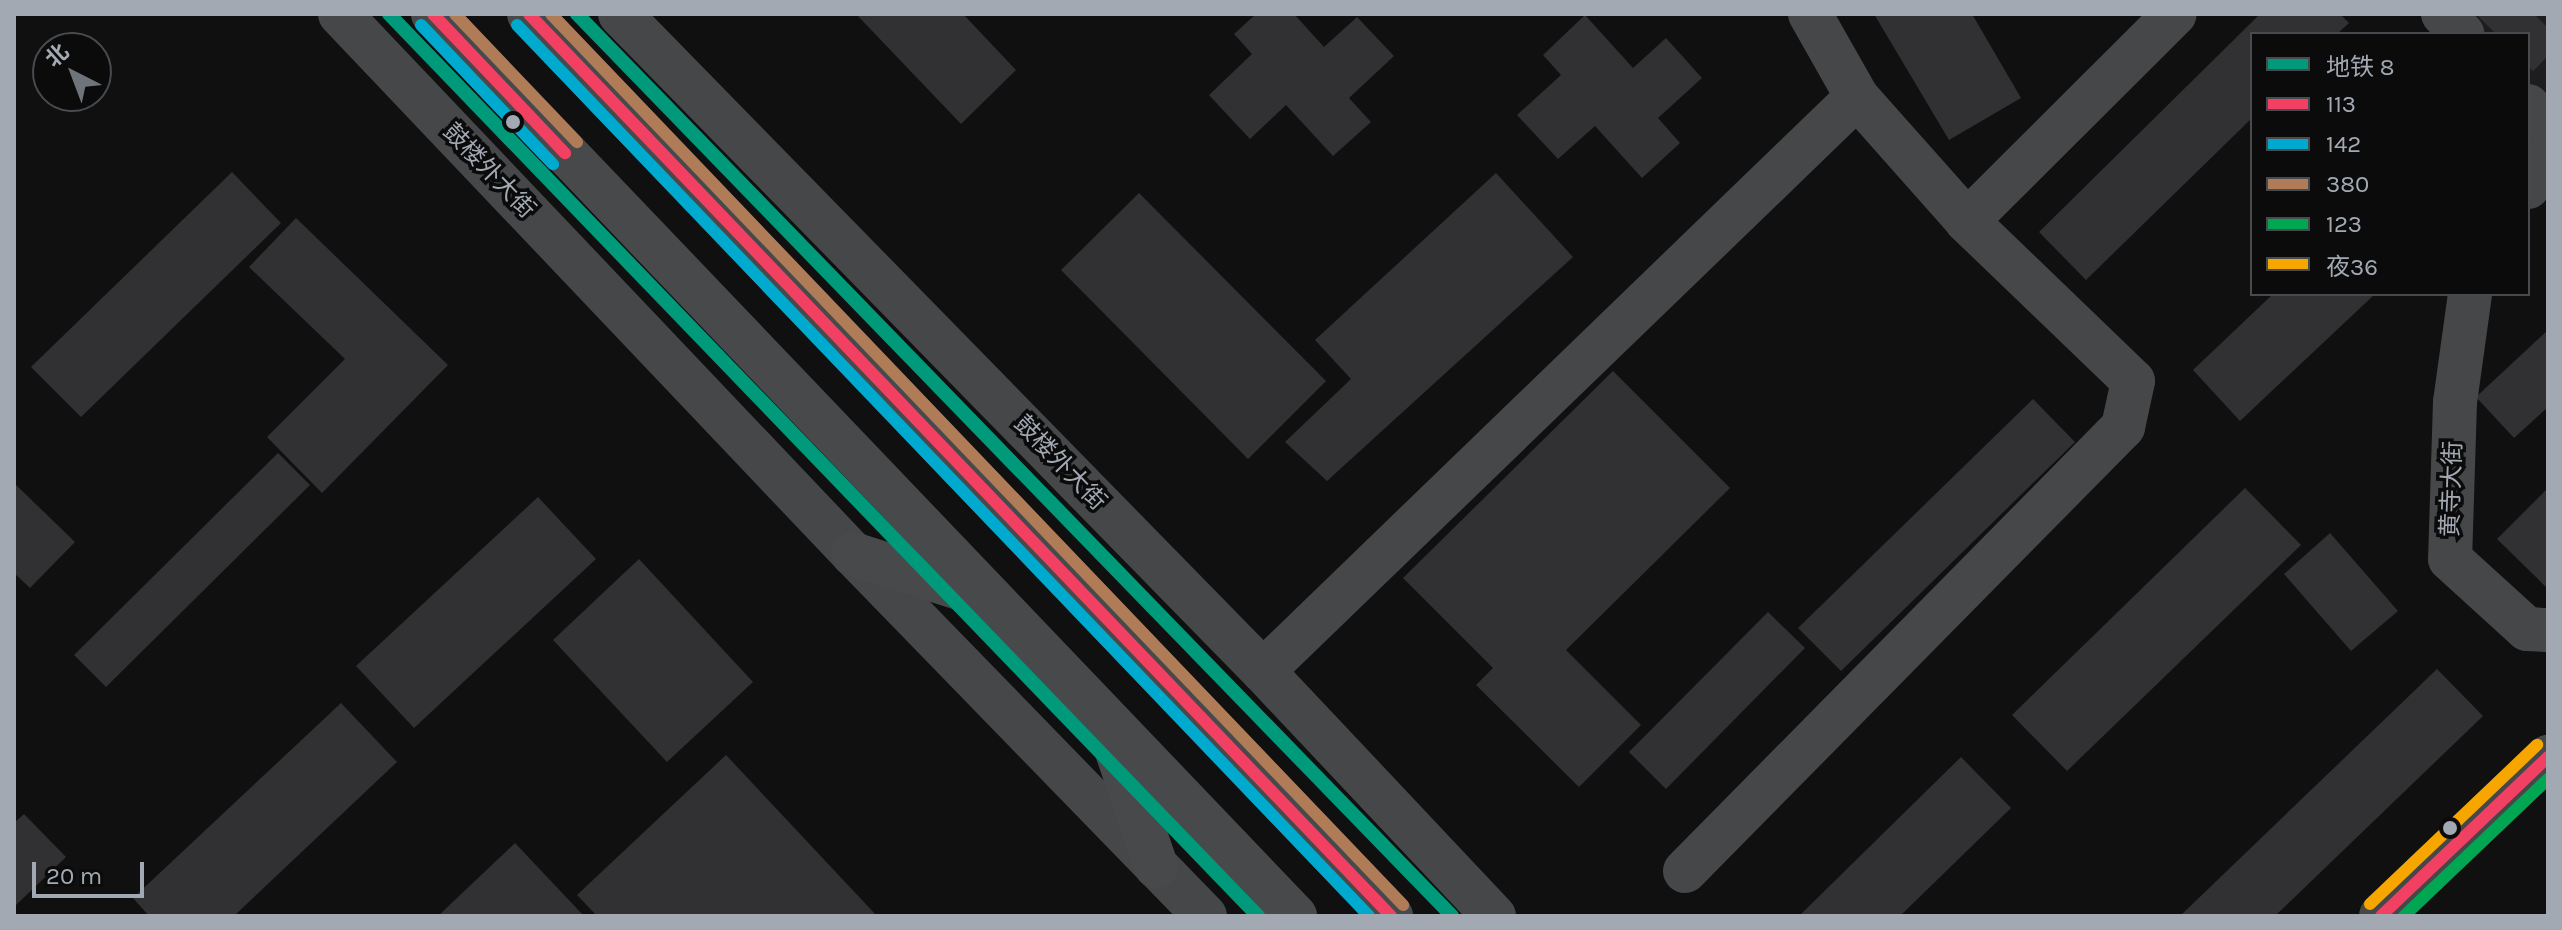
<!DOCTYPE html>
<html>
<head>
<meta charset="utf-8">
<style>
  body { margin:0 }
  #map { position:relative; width:2562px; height:930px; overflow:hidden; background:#101011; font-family:Karla,"Noto Sans SC",sans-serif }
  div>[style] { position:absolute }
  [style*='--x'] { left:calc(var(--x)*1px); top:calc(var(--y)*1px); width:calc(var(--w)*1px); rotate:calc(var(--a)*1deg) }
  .built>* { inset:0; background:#1d1d1f }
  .building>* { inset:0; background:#313133 }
  .minor>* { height:44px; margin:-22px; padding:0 22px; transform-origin:22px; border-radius:22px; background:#454749 }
  .major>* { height:44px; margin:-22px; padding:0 22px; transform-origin:22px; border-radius:22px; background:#47494b }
  .bus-1>* { height:12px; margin:-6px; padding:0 6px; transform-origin:6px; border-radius:6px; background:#f24062 }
  .bus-2>* { height:12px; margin:-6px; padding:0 6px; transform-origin:6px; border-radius:6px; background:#00a9ce }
  .bus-3>* { height:12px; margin:-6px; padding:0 6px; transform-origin:6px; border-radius:6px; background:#b07c57 }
  .bus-4>* { height:12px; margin:-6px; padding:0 6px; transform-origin:6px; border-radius:6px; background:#00a651 }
  .bus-5>* { height:12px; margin:-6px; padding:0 6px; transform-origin:6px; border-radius:6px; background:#f7a600 }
  .metro-1>* { height:14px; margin:-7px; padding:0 7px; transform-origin:7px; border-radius:7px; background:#00997a }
  .dots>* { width:22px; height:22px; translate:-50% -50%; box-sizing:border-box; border:4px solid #0b0b0c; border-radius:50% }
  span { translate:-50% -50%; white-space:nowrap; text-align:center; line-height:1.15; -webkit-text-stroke:7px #0b0b0c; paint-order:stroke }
  .street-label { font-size:24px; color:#a2a9b2 }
  .frame { position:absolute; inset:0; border:16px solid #a2a9b2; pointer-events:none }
  .legend { position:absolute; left:2250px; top:32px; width:280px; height:264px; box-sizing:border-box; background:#0b0b0c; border:2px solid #474a4e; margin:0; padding:10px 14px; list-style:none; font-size:24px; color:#a2a9b2 }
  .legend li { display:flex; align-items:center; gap:16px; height:40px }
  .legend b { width:40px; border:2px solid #474a4e }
  .north { position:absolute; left:32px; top:32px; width:80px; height:80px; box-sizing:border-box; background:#0b0b0c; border:2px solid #474a4e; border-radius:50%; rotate:318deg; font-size:22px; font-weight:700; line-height:32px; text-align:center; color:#a2a9b2 }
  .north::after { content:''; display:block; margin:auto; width:28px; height:36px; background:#6f737a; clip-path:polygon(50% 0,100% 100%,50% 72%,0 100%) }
  .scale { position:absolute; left:32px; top:862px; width:112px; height:36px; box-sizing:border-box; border:4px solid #a2a9b2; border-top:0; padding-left:10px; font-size:24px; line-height:28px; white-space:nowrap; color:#a2a9b2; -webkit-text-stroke:6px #0b0b0c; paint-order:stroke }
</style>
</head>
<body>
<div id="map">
  <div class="built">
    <i style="clip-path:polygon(2462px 14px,2548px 14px,2548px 104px,2528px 83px,2528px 34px,2481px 34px)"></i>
  </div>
  <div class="building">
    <i style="clip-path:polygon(856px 14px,963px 14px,1016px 70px,961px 124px)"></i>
    <i style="clip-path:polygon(1256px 14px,1294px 14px,1324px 47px,1357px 17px,1394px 56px,1349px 98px,1371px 122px,1333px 156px,1286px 105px,1250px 139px,1209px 95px,1252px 54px,1234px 34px)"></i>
    <i style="clip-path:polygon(1874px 14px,1972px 14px,2021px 98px,1949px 140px)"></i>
    <i style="clip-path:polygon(2260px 14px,2340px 14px,2349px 23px,2337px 34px,2252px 34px,2252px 118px,2086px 280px,2039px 232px)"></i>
    <i style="clip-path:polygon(2476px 14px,2534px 14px,2548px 28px,2548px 56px,2533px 71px,2528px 66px,2528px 34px,2496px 34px)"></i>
    <i style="clip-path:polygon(1585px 15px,1633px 68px,1666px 38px,1702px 78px,1658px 118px,1680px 143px,1642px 178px,1595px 126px,1558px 159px,1517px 115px,1561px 75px,1543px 55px)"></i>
    <i style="clip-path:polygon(232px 172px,281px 223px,81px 417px,31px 367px)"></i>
    <i style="clip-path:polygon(1496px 173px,1573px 257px,1327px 481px,1285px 442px,1351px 379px,1315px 340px)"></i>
    <i style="clip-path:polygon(1139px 193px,1326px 381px,1248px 459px,1061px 270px)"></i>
    <i style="clip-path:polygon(296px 218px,448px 365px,322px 493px,267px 437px,345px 359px,249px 267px)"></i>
    <i style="clip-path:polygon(2273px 294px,2375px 294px,2240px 421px,2193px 370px)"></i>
    <i style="clip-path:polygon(2548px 330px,2548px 407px,2514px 438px,2476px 397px)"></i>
    <i style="clip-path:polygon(1613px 371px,1730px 488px,1566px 650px,1641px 725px,1579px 787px,1476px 685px,1493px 668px,1403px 578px)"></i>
    <i style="clip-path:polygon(2033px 399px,2075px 442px,1841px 671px,1798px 628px)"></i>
    <i style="clip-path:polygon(278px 453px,310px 485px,106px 687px,74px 655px)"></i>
    <i style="clip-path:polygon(14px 483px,75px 542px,30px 588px,14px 573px)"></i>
    <i style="clip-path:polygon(2245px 488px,2301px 545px,2067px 771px,2012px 715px)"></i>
    <i style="clip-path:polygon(2548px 488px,2548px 589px,2497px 539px)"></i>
    <i style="clip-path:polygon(538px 497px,596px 559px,414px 728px,356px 666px)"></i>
    <i style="clip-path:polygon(2330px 533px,2398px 611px,2351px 651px,2284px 574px)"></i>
    <i style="clip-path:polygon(639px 559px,753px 682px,667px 762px,553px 640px)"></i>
    <i style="clip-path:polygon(1768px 612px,1805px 648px,1666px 789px,1629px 752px)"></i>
    <i style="clip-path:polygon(2437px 669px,2483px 716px,2275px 916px,2180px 916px)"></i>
    <i style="clip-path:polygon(341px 703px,397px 762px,234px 916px,149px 916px,133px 898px)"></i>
    <i style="clip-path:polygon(726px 755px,877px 916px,597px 916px,577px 895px)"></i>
    <i style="clip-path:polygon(1961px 757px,2011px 808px,1900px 916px,1799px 916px)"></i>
    <i style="clip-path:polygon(24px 814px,66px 857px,14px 907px,14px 823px)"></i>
    <i style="clip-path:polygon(515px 843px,584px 916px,438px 916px)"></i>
  </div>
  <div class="minor">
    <i style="--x:340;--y:14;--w:745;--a:46.47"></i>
    <i style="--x:853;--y:554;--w:505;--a:45.8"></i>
    <i style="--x:620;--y:14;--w:919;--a:45.62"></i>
    <i style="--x:1263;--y:671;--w:337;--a:46.7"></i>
    <i style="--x:1810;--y:14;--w:95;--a:60.5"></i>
    <i style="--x:1857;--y:97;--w:166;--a:48.4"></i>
    <i style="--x:1967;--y:221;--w:293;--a:-44.9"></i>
    <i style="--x:2443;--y:14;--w:28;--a:46"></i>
    <i style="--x:2528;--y:106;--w:29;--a:46"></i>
    <i style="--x:2528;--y:187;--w:40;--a:-60.3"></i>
    <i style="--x:2470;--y:294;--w:109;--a:97.9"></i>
    <i style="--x:2455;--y:402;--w:157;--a:91.8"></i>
    <i style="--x:2450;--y:559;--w:104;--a:42.3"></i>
    <i style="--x:2527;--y:629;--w:21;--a:3"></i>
    <i style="--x:1263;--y:671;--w:826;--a:-44.02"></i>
    <i style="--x:1685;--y:871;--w:624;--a:-45.39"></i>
    <i style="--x:2123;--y:427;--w:47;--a:-77.7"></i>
    <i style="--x:2133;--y:381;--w:231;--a:-136.1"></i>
    <i style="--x:2381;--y:916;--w:231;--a:-43.6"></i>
  </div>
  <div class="major">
    <i style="--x:433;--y:14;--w:1248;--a:46.3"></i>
    <i style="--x:529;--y:14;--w:1248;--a:46.3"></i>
    <i style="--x:853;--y:554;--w:142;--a:17.7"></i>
    <i style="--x:1109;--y:728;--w:146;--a:71.2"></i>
  </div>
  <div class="bus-1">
    <i style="--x:433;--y:14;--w:192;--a:46.5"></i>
    <i style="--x:529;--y:14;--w:1248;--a:46.3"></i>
    <i style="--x:2381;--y:916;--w:231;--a:-43.6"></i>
  </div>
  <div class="bus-2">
    <i style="--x:421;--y:25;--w:192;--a:46.5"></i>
    <i style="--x:517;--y:25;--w:1233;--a:46.28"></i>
  </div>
  <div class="bus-3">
    <i style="--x:455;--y:14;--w:177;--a:46.4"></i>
    <i style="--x:551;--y:14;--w:1233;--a:46.28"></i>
  </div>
  <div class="bus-4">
    <i style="--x:2404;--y:916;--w:199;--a:-43.6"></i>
  </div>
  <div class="bus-5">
    <i style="--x:2370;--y:904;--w:231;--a:-43.6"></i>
  </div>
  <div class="metro-1">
    <i style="--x:389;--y:14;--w:1253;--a:46.07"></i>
    <i style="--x:577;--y:14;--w:1257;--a:45.87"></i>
  </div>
  <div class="dots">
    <i style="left:513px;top:122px;background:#a2a9b2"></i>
    <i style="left:2450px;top:828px;background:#a2a9b2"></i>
  </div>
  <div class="street-label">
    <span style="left:489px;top:171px;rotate:46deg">鼓楼外大街</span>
    <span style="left:1060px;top:463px;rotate:46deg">鼓楼外大街</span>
    <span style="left:2452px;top:489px;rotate:-88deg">黄寺大街</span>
  </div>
  <div class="frame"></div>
  <ul class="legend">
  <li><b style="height:10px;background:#00997a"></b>地铁 8</li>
  <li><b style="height:10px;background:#f24062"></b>113</li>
  <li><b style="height:10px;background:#00a9ce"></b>142</li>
  <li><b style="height:10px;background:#b07c57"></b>380</li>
  <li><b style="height:10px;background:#00a651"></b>123</li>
  <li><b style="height:10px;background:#f7a600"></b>夜36</li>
  </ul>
  <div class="north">北</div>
  <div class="scale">20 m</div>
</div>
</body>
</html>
